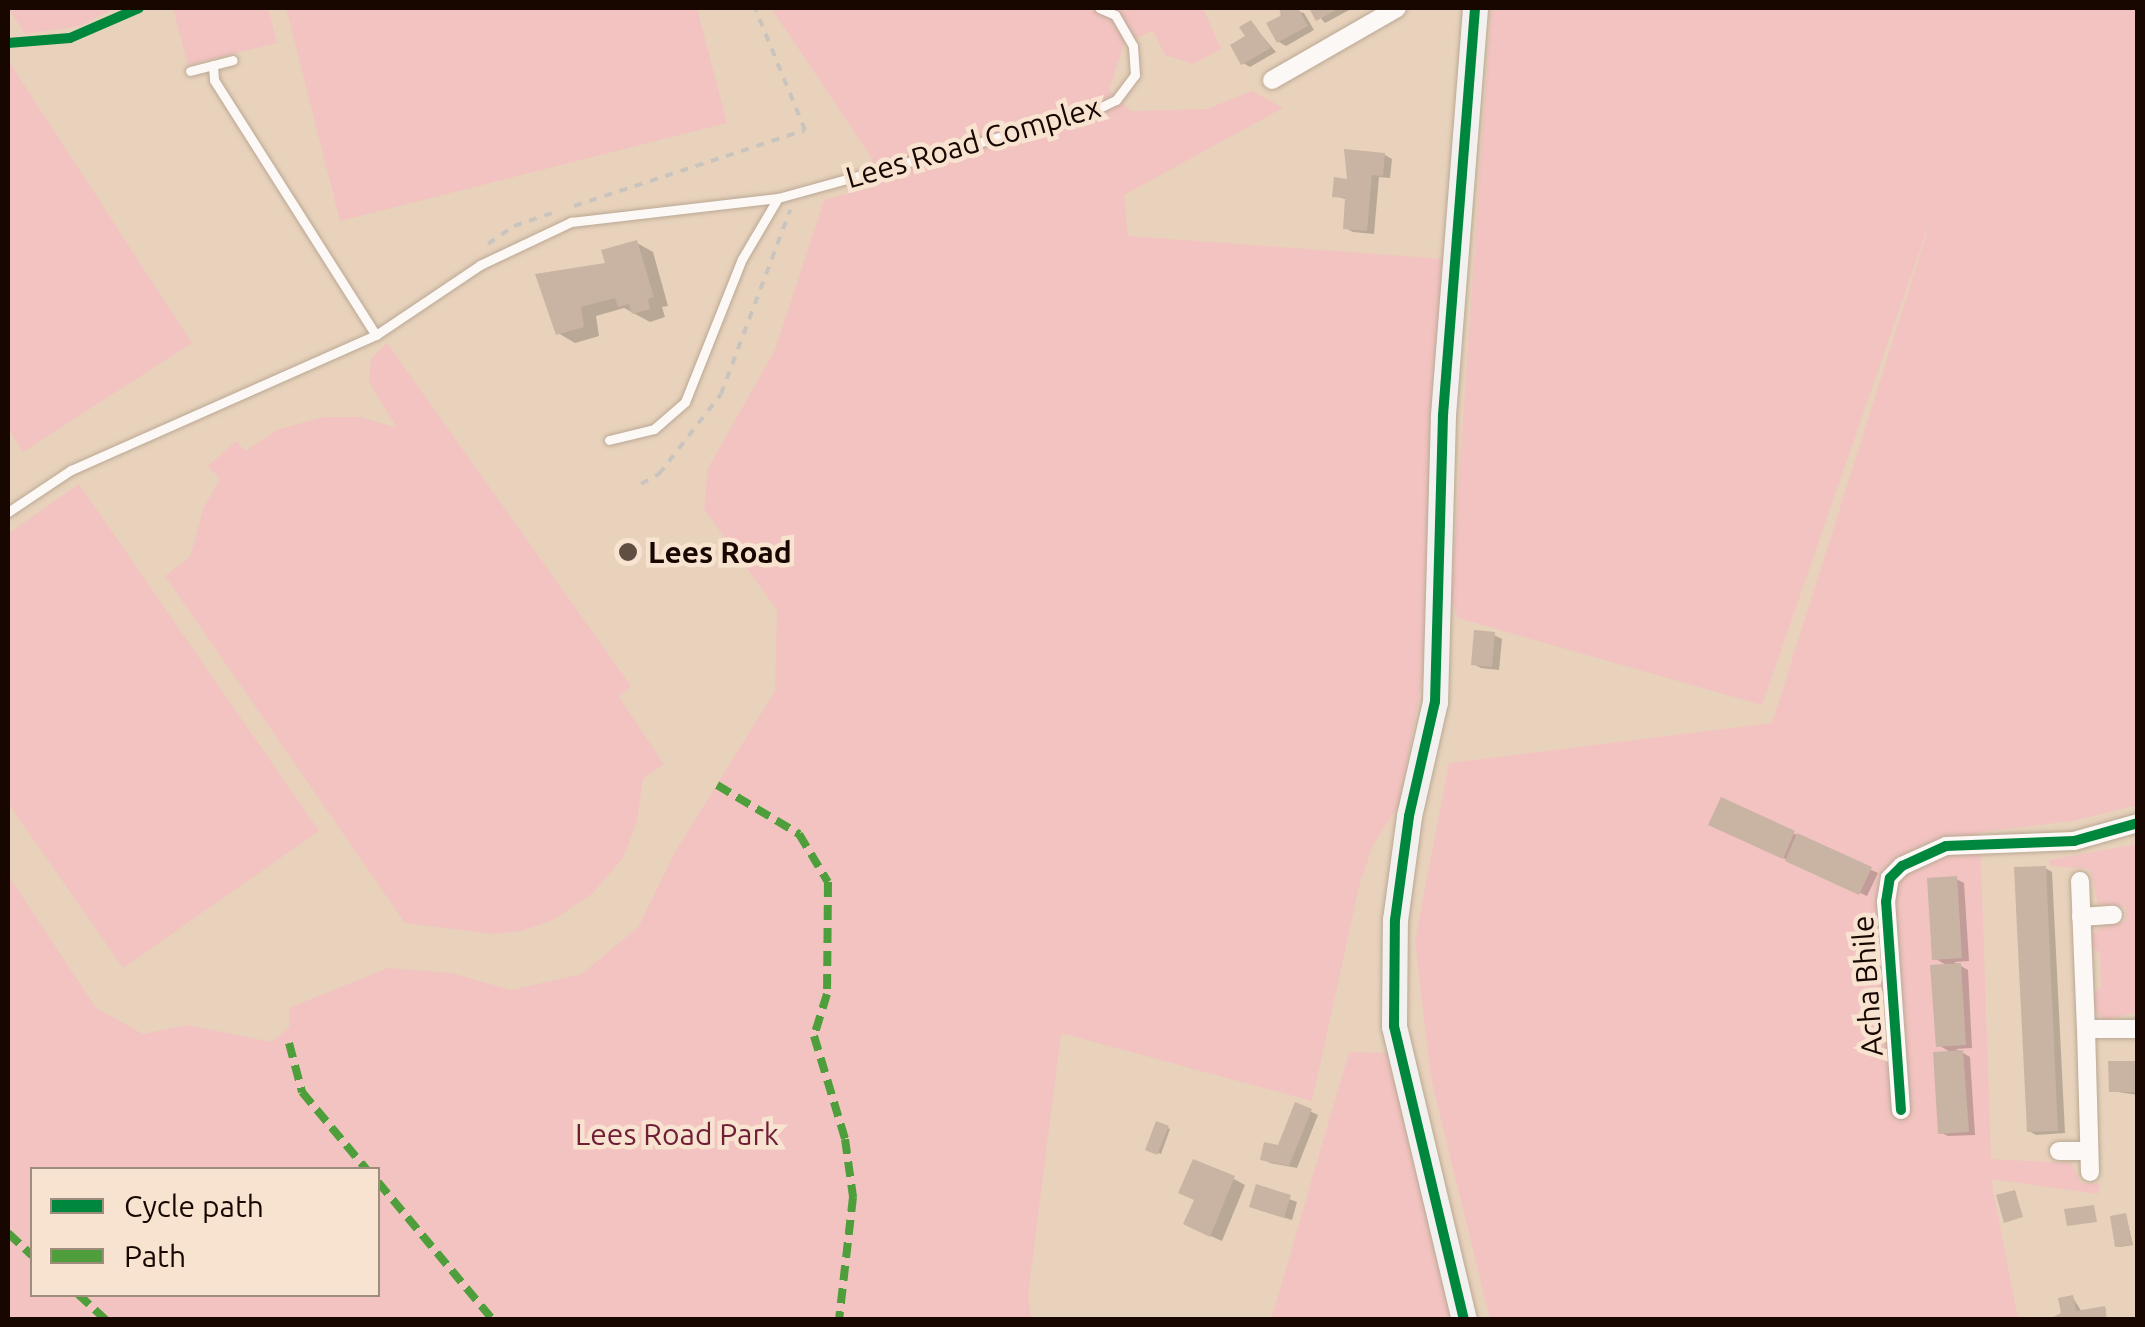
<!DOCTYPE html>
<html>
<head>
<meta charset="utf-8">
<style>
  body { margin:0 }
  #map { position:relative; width:2145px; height:1327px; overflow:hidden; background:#e8d2bc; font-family:Ubuntu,sans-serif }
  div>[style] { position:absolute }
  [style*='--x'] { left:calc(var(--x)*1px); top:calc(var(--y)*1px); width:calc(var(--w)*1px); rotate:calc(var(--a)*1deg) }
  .green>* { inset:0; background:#f2c3c0 }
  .shadow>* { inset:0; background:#0003 }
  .building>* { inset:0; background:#c9b3a3 }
  .path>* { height:4px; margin-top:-2px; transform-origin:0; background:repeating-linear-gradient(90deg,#cac4be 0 8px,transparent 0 16px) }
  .roads { filter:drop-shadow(0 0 2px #baa894) drop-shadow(0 0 2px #baa894) }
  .lane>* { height:9px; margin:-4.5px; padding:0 4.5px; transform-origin:4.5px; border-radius:4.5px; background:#fcf8f5 }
  .street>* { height:18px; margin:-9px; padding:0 9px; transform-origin:9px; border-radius:9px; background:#fcf8f5 }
  .secondary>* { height:25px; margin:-12.5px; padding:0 12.5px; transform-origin:12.5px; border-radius:12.5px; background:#f2f1ef }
  .quiet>* { height:8px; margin-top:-4px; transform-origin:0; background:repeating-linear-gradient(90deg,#4e9e3c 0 15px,transparent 0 23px) }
  .cycleway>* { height:10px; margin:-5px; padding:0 5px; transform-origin:5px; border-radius:5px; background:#00873e }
  .dots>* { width:28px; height:28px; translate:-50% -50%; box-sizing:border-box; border:5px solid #f7e3cf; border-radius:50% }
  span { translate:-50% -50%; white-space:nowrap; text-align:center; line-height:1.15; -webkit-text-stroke:9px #f7e3cf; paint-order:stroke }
  .street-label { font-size:30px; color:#170700 }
  .poi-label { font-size:30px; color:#170700; font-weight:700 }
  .left { translate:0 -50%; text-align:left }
  .park-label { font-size:30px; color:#701d37 }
  .frame { position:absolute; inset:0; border:10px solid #170700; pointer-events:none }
  .legend { position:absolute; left:30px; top:1167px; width:350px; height:130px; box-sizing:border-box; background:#f7e3cf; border:2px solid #9d8b7c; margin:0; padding:12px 18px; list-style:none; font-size:30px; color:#170700 }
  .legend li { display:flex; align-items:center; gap:20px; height:50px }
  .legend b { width:50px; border:2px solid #9d8b7c }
</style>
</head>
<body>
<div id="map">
  <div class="green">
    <i style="clip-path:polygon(8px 8px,115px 8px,80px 26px,25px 34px)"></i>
    <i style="clip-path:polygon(173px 8px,268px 8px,277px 43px,188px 65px)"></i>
    <i style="clip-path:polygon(286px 8px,697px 8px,727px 123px,340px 221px)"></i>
    <i style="clip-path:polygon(evenodd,771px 8px,1203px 8px,1221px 49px,1193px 64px,1165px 55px,1153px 30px,1124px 44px,1109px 90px,1131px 111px,1207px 109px,1252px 91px,1283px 108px,1124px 195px,1128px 236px,1445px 259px,1423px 674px,1400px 803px,1373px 845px,1360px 883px,1312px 1101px,1061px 1033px,1028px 1296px,1031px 1319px,8px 1319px,8px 875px,96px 1008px,143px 1034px,187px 1025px,272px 1042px,289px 1027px,289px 1008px,388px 968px,451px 973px,511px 990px,582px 974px,639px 926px,675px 852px,775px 691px,777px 610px,704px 509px,708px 468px,775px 350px,824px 200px,880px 185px,870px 155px,771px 8px,32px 1170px,378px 1170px,378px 1294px,32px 1294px,32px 1170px)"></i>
    <i style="clip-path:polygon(1491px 8px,2137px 8px,2137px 805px,2073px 821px,1980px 832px,1991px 1159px,2071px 1163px,2081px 1183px,2100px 1184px,2098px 1194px,1991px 1179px,2018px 1319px,1490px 1319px,1431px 1078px,1415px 941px,1449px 763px,1772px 723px,1937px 201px,1762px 705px,1458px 618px,1451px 599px)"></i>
    <i style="clip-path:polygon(8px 60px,192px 343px,23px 452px,8px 428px)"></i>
    <i style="clip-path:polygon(387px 343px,631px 686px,619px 697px,664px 764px,643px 779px,637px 822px,623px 858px,593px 893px,553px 920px,522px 931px,493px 934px,405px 923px,165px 576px,190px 557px,204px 507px,220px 479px,208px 466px,236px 441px,245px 451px,279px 429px,324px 417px,360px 417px,397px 428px,369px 382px,371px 359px)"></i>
    <i style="clip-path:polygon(79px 484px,319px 831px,123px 968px,8px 803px,8px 534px)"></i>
    <i style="clip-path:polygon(2137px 844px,2137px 1012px,2104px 1020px,2091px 1007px,2091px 995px,2101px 988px,2100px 953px,2092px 947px,2092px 935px,2106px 923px,2125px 922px,2126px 907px,2098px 904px,2090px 869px,2051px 866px,2049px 860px)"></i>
    <i style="clip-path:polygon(1349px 1052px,1389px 1053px,1453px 1319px,1271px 1320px)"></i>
  </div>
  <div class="shadow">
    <i style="clip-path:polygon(1281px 8px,1304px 13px,1314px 30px,1286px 46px,1279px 42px)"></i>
    <i style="clip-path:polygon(1312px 8px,1353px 8px,1325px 23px)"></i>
    <i style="clip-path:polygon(1251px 23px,1276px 52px,1250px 67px,1243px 63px)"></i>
    <i style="clip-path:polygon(1385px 155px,1392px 159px,1390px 178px,1379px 177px,1374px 234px,1353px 232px,1345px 228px,1348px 200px,1335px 196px)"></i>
    <i style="clip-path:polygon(637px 243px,653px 252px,668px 306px,662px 307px,665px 317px,650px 322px,624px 308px,596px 316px,599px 336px,575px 343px,558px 333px,538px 276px,608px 265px)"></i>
    <i style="clip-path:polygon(1494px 635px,1502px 639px,1499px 670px,1481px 668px,1473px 664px)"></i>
    <i style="clip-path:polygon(1722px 800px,1878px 873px,1867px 896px,1718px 828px)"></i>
    <i style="clip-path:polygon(2045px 868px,2052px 872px,2065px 1133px,2036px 1135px,2029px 1131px)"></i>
    <i style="clip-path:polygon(1956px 879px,1964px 883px,1969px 961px,1954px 962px,1968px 970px,1972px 1048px,1956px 1049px,1970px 1057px,1975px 1135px,1948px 1136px,1940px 1132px,1952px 1053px,1938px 1045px,1948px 966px,1934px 958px)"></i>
    <i style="clip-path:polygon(2138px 1063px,2138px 1095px,2111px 1091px)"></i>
    <i style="clip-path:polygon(1297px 1105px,1318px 1115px,1297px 1168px,1270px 1163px,1263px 1159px,1280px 1147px)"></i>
    <i style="clip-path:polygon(1158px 1124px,1170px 1129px,1161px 1154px,1148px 1149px)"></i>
    <i style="clip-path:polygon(1234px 1179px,1245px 1185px,1222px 1241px,1197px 1230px)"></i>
    <i style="clip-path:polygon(1257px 1187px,1297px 1202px,1292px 1220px,1259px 1210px)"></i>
    <i style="clip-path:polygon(2126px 1216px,2133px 1245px,2120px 1247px,2117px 1246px)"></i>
    <i style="clip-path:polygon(2073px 1298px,2082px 1312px,2104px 1308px,2107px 1310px,2050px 1320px,2064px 1315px)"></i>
  </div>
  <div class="building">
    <i style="clip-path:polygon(1278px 8px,1298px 8px,1308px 26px,1277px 43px,1266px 23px,1282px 15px)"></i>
    <i style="clip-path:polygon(1309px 8px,1340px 8px,1316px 21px)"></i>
    <i style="clip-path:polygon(1251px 20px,1271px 48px,1241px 65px,1230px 45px,1245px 36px,1239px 27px)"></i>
    <i style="clip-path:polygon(1344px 149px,1385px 153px,1383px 176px,1372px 175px,1367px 231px,1343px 229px,1345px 198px,1332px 197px,1334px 177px,1347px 179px)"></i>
    <i style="clip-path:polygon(637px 240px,654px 297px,648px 299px,650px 309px,632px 314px,629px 304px,618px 307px,615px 298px,581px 307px,584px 327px,556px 335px,535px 274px,605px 263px,601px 250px)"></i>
    <i style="clip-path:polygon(1474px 630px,1495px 632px,1492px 667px,1471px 665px)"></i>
    <i style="clip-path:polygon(1721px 797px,1795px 831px,1783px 859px,1708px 825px)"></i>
    <i style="clip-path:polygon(1797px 833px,1872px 867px,1859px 895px,1785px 861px)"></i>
    <i style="clip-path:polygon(2046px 866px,2058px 1131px,2027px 1132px,2014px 867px)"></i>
    <i style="clip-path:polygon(1957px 876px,1962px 958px,1932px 960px,1927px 878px)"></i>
    <i style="clip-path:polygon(1961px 963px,1966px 1045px,1936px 1047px,1930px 965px)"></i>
    <i style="clip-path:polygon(1963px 1050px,1969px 1132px,1938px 1134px,1933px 1052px)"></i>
    <i style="clip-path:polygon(2108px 1061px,2138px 1061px,2138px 1092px,2109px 1092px)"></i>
    <i style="clip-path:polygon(1295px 1102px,1312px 1109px,1289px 1166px,1260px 1160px,1264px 1142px,1278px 1145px)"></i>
    <i style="clip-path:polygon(1156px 1121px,1169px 1126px,1157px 1155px,1145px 1150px)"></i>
    <i style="clip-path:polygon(1193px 1159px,1235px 1176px,1210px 1237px,1183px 1224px,1194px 1200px,1178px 1193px)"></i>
    <i style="clip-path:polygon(1256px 1184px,1291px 1195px,1284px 1218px,1249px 1207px)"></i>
    <i style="clip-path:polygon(2015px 1190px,2023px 1217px,2004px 1223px,1996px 1195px)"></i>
    <i style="clip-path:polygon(2094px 1205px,2097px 1222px,2067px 1226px,2064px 1209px)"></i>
    <i style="clip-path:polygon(2126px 1213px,2132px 1245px,2115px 1247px,2110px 1216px)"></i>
    <i style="clip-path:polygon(2073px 1295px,2076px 1311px,2105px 1306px,2107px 1320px,2048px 1320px,2061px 1313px,2058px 1298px)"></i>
  </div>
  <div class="path">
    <i style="--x:574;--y:206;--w:243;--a:-18.2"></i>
    <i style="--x:805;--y:130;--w:132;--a:-112.3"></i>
    <i style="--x:488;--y:244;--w:32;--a:-35"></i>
    <i style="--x:514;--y:226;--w:43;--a:-18.9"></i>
    <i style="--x:641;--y:484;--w:21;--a:-29"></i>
    <i style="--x:659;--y:474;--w:101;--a:-52.2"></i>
    <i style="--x:721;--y:394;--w:197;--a:-69.4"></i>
  </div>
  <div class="roads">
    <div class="lane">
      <i style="--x:213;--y:65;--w:15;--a:86"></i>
      <i style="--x:214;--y:80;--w:302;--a:57.6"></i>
      <i style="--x:376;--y:335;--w:125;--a:-33.9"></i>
      <i style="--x:480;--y:265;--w:101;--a:-25.3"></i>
      <i style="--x:571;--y:222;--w:208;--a:-6.6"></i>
      <i style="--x:190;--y:71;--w:44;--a:-14.3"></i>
      <i style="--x:609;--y:440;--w:46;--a:-13.7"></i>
      <i style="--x:654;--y:429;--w:41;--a:-41.1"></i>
      <i style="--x:685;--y:402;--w:154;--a:-68.3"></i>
      <i style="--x:742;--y:259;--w:71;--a:-59.5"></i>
      <i style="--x:778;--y:198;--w:325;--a:-15.4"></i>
      <i style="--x:1091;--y:112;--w:28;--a:-26"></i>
      <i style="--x:1116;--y:100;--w:31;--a:-53"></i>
      <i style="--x:1135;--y:75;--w:29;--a:-94"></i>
      <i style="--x:1133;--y:46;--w:36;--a:-120"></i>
      <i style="--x:1115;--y:15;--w:17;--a:-156"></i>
      <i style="--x:8;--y:512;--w:76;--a:-33.7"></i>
      <i style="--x:71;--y:470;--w:334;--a:-23.9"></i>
    </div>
    <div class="street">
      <i style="--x:1272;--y:80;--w:144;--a:-29.9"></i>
      <i style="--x:2080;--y:881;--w:148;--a:87.7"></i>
      <i style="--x:2081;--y:917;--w:32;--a:-4"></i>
      <i style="--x:1901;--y:1110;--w:209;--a:-94.1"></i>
      <i style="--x:1886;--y:902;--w:24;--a:-81"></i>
      <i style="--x:1890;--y:878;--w:17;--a:-45"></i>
      <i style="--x:1902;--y:866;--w:48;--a:-24.4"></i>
      <i style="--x:1946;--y:846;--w:128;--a:-2.2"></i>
      <i style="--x:2074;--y:841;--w:66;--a:-15.7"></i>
      <i style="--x:2059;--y:1151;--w:30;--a:0"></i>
      <i style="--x:2090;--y:1172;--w:143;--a:-91.6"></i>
      <i style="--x:2086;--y:1029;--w:52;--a:0"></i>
    </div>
    <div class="secondary">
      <i style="--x:1464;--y:1320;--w:302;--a:-103.4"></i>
      <i style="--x:1394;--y:1026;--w:106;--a:-89.5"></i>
      <i style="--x:1395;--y:920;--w:105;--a:-82.3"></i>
      <i style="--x:1409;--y:816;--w:117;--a:-77.2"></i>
      <i style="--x:1435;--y:702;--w:287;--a:-88.4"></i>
      <i style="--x:1443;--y:415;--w:408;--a:-85.5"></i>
    </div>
  </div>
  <div class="quiet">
    <i style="--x:717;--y:785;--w:96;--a:30.9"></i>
    <i style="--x:799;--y:834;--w:56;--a:58.9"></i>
    <i style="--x:828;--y:882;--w:112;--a:90.5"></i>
    <i style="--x:827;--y:994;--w:44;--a:107.2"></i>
    <i style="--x:814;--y:1036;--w:108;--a:73.2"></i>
    <i style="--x:845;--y:1139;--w:59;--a:82.1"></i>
    <i style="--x:853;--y:1197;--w:124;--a:96.5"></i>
    <i style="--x:289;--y:1043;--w:51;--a:75.1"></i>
    <i style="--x:302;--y:1092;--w:102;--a:50.2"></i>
    <i style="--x:378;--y:1182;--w:180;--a:50.2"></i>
    <i style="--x:8;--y:1233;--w:33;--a:43"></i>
    <i style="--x:78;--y:1294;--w:38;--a:43"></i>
  </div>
  <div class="cycleway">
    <i style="--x:8;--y:43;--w:62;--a:-4.6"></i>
    <i style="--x:70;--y:38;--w:75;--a:-23.5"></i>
    <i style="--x:1901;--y:1110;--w:209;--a:-94.1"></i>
    <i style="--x:1886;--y:902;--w:24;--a:-81"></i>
    <i style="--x:1890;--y:878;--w:17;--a:-45"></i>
    <i style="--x:1902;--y:866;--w:48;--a:-24.4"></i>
    <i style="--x:1946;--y:846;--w:128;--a:-2.2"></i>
    <i style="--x:2074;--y:841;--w:66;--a:-15.7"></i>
    <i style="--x:1464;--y:1320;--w:302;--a:-103.4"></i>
    <i style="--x:1394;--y:1026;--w:106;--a:-89.5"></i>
    <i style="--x:1395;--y:920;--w:105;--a:-82.3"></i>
    <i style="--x:1409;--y:816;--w:117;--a:-77.2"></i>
    <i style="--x:1435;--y:702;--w:287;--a:-88.4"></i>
    <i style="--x:1443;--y:415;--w:408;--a:-85.5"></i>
  </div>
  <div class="dots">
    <i style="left:628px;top:552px;background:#604e42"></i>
  </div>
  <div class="street-label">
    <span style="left:973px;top:142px;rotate:-16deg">Lees Road Complex</span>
    <span style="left:1867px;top:986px;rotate:-94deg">Acha Bhile</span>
  </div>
  <div class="poi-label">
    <span class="left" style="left:648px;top:552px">Lees Road</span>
  </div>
  <div class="park-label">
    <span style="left:677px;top:1134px">Lees Road Park</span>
  </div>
  <div class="frame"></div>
  <ul class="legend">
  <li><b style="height:12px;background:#00873e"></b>Cycle path</li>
  <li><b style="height:12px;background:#4e9e3c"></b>Path</li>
  </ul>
</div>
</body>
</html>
